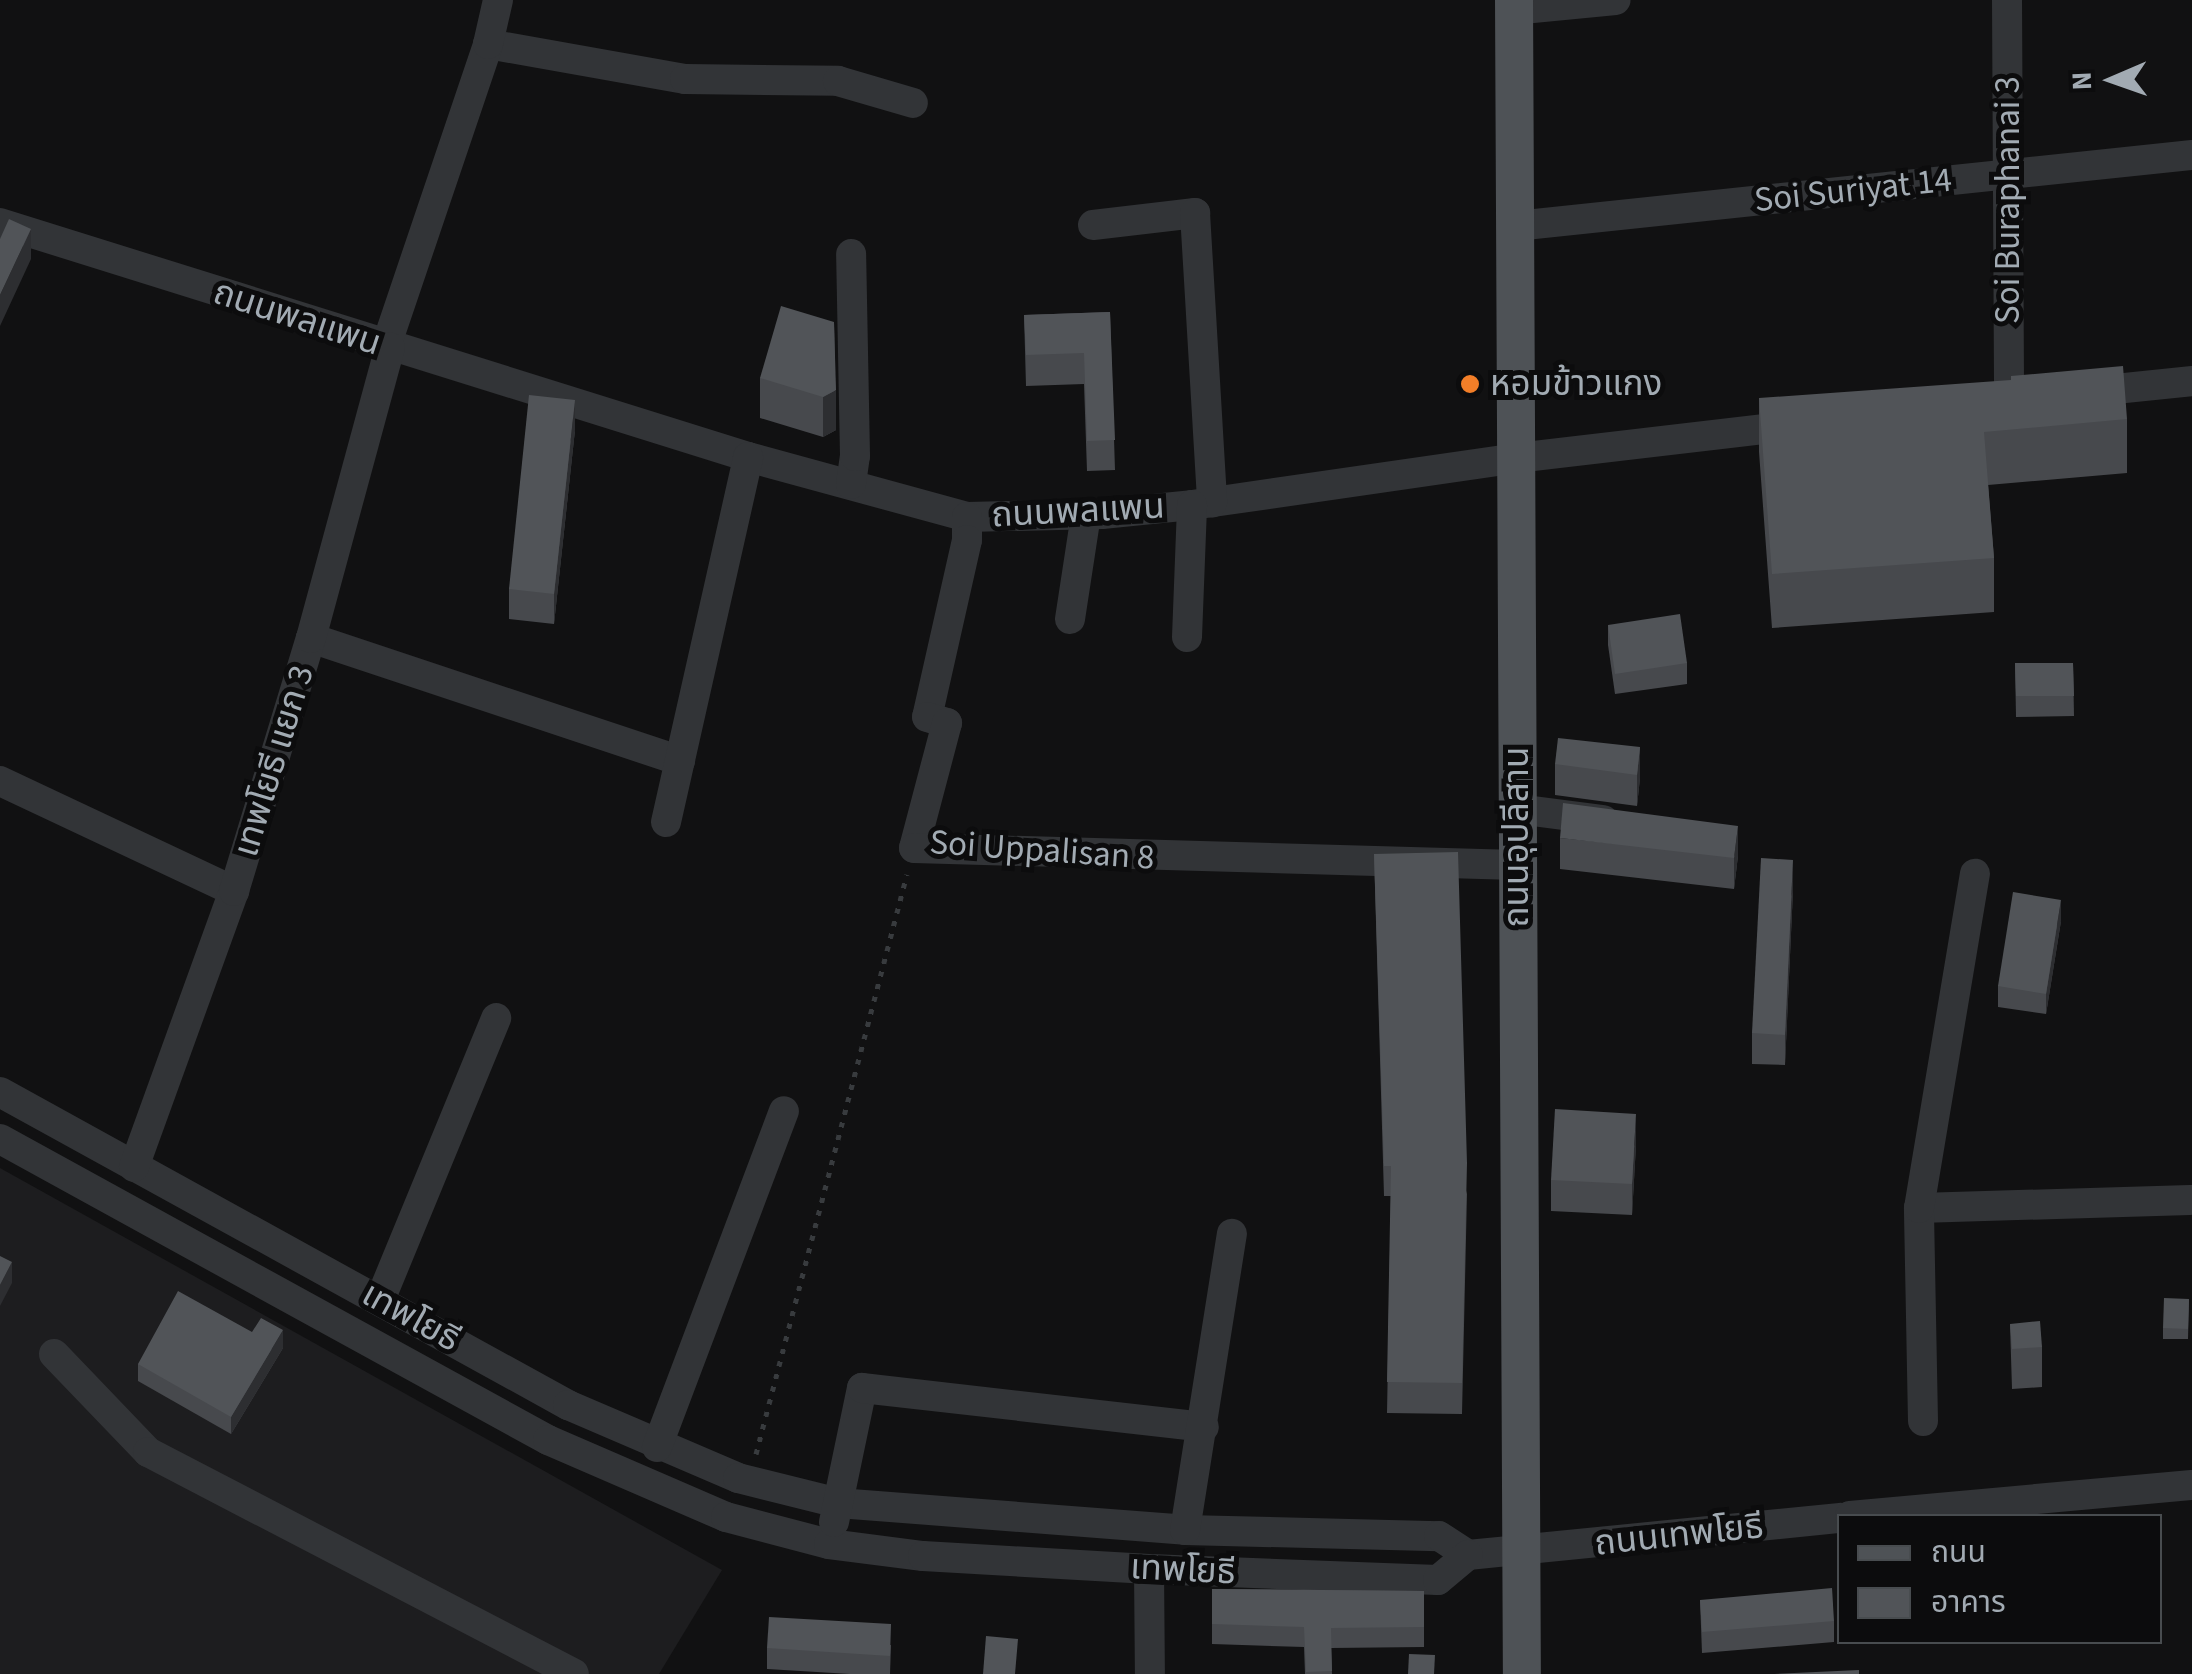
<!DOCTYPE html>
<html>
<head>
<meta charset="utf-8">
<style>
  body { margin:0 }
  #map { position:relative; width:2192px; height:1674px; overflow:hidden; background:#111112; font-family:"Source Sans 3","Noto Sans Thai",sans-serif }
  div>[style] { position:absolute }
  [style*='--x'] { left:calc(var(--x)*1px); top:calc(var(--y)*1px); width:calc(var(--w)*1px); rotate:calc(var(--a)*1deg) }
  .built>* { inset:0; background:#1d1d1f }
  .path>* { height:5px; margin-top:-2.5px; transform-origin:0; background:repeating-linear-gradient(90deg,#383b3e 0 5px,transparent 0 13px) }
  .minor>* { height:30px; margin:-15px; padding:0 15px; transform-origin:15px; border-radius:15px; background:#323437 }
  .major>* { height:38px; margin:-19px; padding:0 19px; transform-origin:19px; border-radius:19px; background:#4e5256 }
  .wall>* { inset:0; background:#47494d }
  .shaded-wall>* { inset:0; background:#2d2e31 }
  .building>* { inset:0; background:#515458 }
  .dots>* { width:28px; height:28px; translate:-50% -50%; box-sizing:border-box; border:5px solid #0c0c0d; border-radius:50% }
  span { translate:-50% -50%; white-space:nowrap; text-align:center; line-height:1.15; -webkit-text-stroke:10px #0c0c0d; paint-order:stroke }
  .street-label { font-size:35px; color:#a2abb3 }
  .poi-label { font-size:35px; color:#a2abb3 }
  .left { translate:0 -50%; text-align:left }
  .legend { position:absolute; left:1837px; top:1514px; width:325px; height:130px; box-sizing:border-box; background:#0c0c0d; border:2px solid #484c4f; margin:0; padding:12px 18px; list-style:none; font-size:30px; color:#a2abb3 }
  .legend li { display:flex; align-items:center; gap:20px; height:50px }
  .legend b { width:50px; border:2px solid #484c4f }
  .north { position:absolute; left:2062px; top:30px; width:100px; height:100px; -webkit-text-stroke:8px #0c0c0d; paint-order:stroke; rotate:268deg; font-size:28px; font-weight:700; line-height:40px; text-align:center; color:#a2abb3 }
  .north::after { content:''; display:block; margin:auto; width:35px; height:45px; background:#a2abb3; clip-path:polygon(50% 0,100% 100%,50% 72%,0 100%) }
</style>
</head>
<body>
<div id="map">
  <div class="built">
    <i style="clip-path:polygon(0 1168px,722px 1570px,659px 1674px,0 1674px)"></i>
  </div>
  <div class="path">
    <i style="--x:756;--y:1454;--w:599;--a:-75.41"></i>
  </div>
  <div class="minor">
    <i style="--x:2007;--y:0;--w:400;--a:89.7"></i>
    <i style="--x:1514;--y:10;--w:102;--a:-5.6"></i>
    <i style="--x:488;--y:44;--w:200;--a:10.1"></i>
    <i style="--x:685;--y:79;--w:153;--a:0.7"></i>
    <i style="--x:838;--y:81;--w:78;--a:16.3"></i>
    <i style="--x:0;--y:223;--w:784;--a:17.37"></i>
    <i style="--x:748;--y:457;--w:227;--a:15.3"></i>
    <i style="--x:967;--y:517;--w:135;--a:-1.3"></i>
    <i style="--x:1102;--y:514;--w:90;--a:-5.7"></i>
    <i style="--x:1192;--y:505;--w:328;--a:-8.2"></i>
    <i style="--x:1517;--y:458;--w:282;--a:-6.7"></i>
    <i style="--x:1093;--y:225;--w:103;--a:-6.7"></i>
    <i style="--x:1195;--y:213;--w:290;--a:86.6"></i>
    <i style="--x:1515;--y:226;--w:681;--a:-5.99"></i>
    <i style="--x:386;--y:346;--w:319;--a:-71.3"></i>
    <i style="--x:488;--y:44;--w:45;--a:-77.2"></i>
    <i style="--x:2086;--y:392;--w:107;--a:-5.9"></i>
    <i style="--x:851;--y:484;--w:28;--a:-82"></i>
    <i style="--x:855;--y:456;--w:202;--a:-91.1"></i>
    <i style="--x:967;--y:517;--w:23;--a:90"></i>
    <i style="--x:967;--y:540;--w:181;--a:102.7"></i>
    <i style="--x:927;--y:717;--w:21;--a:17"></i>
    <i style="--x:947;--y:723;--w:129;--a:104.8"></i>
    <i style="--x:914;--y:848;--w:603;--a:1.61"></i>
    <i style="--x:1070;--y:619;--w:106;--a:-81.3"></i>
    <i style="--x:1187;--y:637;--w:132;--a:-87.8"></i>
    <i style="--x:311;--y:638;--w:389;--a:18.4"></i>
    <i style="--x:0;--y:781;--w:259;--a:25.2"></i>
    <i style="--x:1517;--y:809;--w:87;--a:7.3"></i>
    <i style="--x:666;--y:822;--w:374;--a:-77.3"></i>
    <i style="--x:0;--y:1092;--w:649;--a:28.86"></i>
    <i style="--x:568;--y:1405;--w:185;--a:23.2"></i>
    <i style="--x:738;--y:1478;--w:103;--a:14"></i>
    <i style="--x:838;--y:1503;--w:348;--a:4.4"></i>
    <i style="--x:1185;--y:1530;--w:254;--a:1.4"></i>
    <i style="--x:1439;--y:1536;--w:35;--a:33"></i>
    <i style="--x:1468;--y:1555;--w:374;--a:-5.7"></i>
    <i style="--x:0;--y:1139;--w:625;--a:28.78"></i>
    <i style="--x:548;--y:1440;--w:194;--a:23.4"></i>
    <i style="--x:726;--y:1517;--w:106;--a:14.7"></i>
    <i style="--x:829;--y:1544;--w:95;--a:7.3"></i>
    <i style="--x:923;--y:1556;--w:226;--a:3.3"></i>
    <i style="--x:1149;--y:1569;--w:289;--a:2.2"></i>
    <i style="--x:1438;--y:1580;--w:39;--a:-40"></i>
    <i style="--x:134;--y:1167;--w:294;--a:-70.1"></i>
    <i style="--x:234;--y:891;--w:264;--a:-73.1"></i>
    <i style="--x:311;--y:638;--w:301;--a:-74.8"></i>
    <i style="--x:1919;--y:1208;--w:271;--a:-1.7"></i>
    <i style="--x:380;--y:1300;--w:305;--a:-67.6"></i>
    <i style="--x:54;--y:1354;--w:136;--a:46.2"></i>
    <i style="--x:148;--y:1452;--w:480;--a:27.5"></i>
    <i style="--x:1923;--y:1421;--w:213;--a:-91.1"></i>
    <i style="--x:1919;--y:1208;--w:339;--a:-80.5"></i>
    <i style="--x:657;--y:1447;--w:359;--a:-69.3"></i>
    <i style="--x:1850;--y:1516;--w:343;--a:-5.2"></i>
    <i style="--x:834;--y:1522;--w:137;--a:-78.2"></i>
    <i style="--x:862;--y:1388;--w:344;--a:6.5"></i>
    <i style="--x:1185;--y:1530;--w:300;--a:-81"></i>
    <i style="--x:1149;--y:1569;--w:105;--a:89.5"></i>
  </div>
  <div class="major">
    <i style="--x:1514;--y:0;--w:1674;--a:89.73"></i>
  </div>
  <div class="wall">
    <i style="clip-path:polygon(1110px 312px,1115px 470px,1087px 471px,1084px 384px,1026px 386px,1024px 315px)"></i>
    <i style="clip-path:polygon(834px 322px,836px 430px,823px 437px,760px 418px,760px 378px)"></i>
    <i style="clip-path:polygon(1759px 398px,2127px 419px,2127px 473px,1988px 485px,1994px 558px,1994px 612px,1772px 628px,1759px 452px)"></i>
    <i style="clip-path:polygon(575px 430px,554px 624px,509px 619px,509px 589px)"></i>
    <i style="clip-path:polygon(1608px 625px,1687px 663px,1687px 684px,1615px 694px,1608px 645px)"></i>
    <i style="clip-path:polygon(2015px 663px,2073px 663px,2074px 716px,2016px 717px)"></i>
    <i style="clip-path:polygon(1640px 747px,1640px 778px,1637px 806px,1555px 795px,1555px 764px)"></i>
    <i style="clip-path:polygon(1560px 838px,1738px 856px,1734px 889px,1560px 869px)"></i>
    <i style="clip-path:polygon(1374px 854px,1467px 1194px,1462px 1414px,1387px 1413px,1391px 1196px,1384px 1196px)"></i>
    <i style="clip-path:polygon(1793px 890px,1785px 1065px,1752px 1064px,1752px 1033px)"></i>
    <i style="clip-path:polygon(2061px 921px,2046px 1014px,1998px 1007px,1998px 986px)"></i>
    <i style="clip-path:polygon(1636px 1145px,1632px 1215px,1551px 1211px,1551px 1180px)"></i>
    <i style="clip-path:polygon(2189px 1299px,2188px 1339px,2163px 1339px,2163px 1328px)"></i>
    <i style="clip-path:polygon(2010px 1324px,2042px 1347px,2042px 1387px,2012px 1389px)"></i>
    <i style="clip-path:polygon(283px 1348px,231px 1434px,138px 1381px,138px 1364px)"></i>
    <i style="clip-path:polygon(1212px 1589px,1424px 1591px,1424px 1647px,1331px 1648px,1332px 1674px,1305px 1674px,1304px 1647px,1212px 1644px)"></i>
    <i style="clip-path:polygon(1700px 1600px,1834px 1621px,1834px 1642px,1702px 1653px)"></i>
    <i style="clip-path:polygon(891px 1645px,890px 1674px,850px 1674px,767px 1669px,767px 1648px)"></i>
  </div>
  <div class="shaded-wall">
    <i style="clip-path:polygon(31px 229px,31px 259px,0 326px,0 295px)"></i>
    <i style="clip-path:polygon(836px 390px,836px 430px,823px 437px,823px 397px)"></i>
    <i style="clip-path:polygon(575px 400px,575px 430px,554px 624px,554px 594px)"></i>
    <i style="clip-path:polygon(1640px 747px,1640px 778px,1637px 806px,1637px 775px)"></i>
    <i style="clip-path:polygon(1738px 826px,1738px 856px,1734px 889px,1734px 858px)"></i>
    <i style="clip-path:polygon(1793px 860px,1793px 890px,1785px 1065px,1785px 1035px)"></i>
    <i style="clip-path:polygon(2061px 900px,2061px 921px,2046px 1014px,2046px 994px)"></i>
    <i style="clip-path:polygon(1636px 1114px,1636px 1145px,1632px 1215px,1632px 1184px)"></i>
    <i style="clip-path:polygon(12px 1262px,12px 1283px,0 1306px,0 1285px)"></i>
    <i style="clip-path:polygon(283px 1330px,283px 1348px,231px 1434px,231px 1417px)"></i>
  </div>
  <div class="building">
    <i style="clip-path:polygon(9px 219px,31px 229px,0 295px,0 239px)"></i>
    <i style="clip-path:polygon(781px 306px,834px 322px,836px 390px,823px 397px,760px 378px)"></i>
    <i style="clip-path:polygon(1110px 312px,1115px 440px,1087px 441px,1084px 353px,1026px 355px,1024px 315px)"></i>
    <i style="clip-path:polygon(2123px 366px,2127px 419px,1984px 432px,1994px 558px,1772px 574px,1759px 398px,2011px 380px,2011px 376px)"></i>
    <i style="clip-path:polygon(529px 395px,575px 400px,554px 594px,509px 589px)"></i>
    <i style="clip-path:polygon(1680px 614px,1687px 663px,1615px 674px,1608px 625px)"></i>
    <i style="clip-path:polygon(2015px 663px,2073px 663px,2074px 696px,2016px 696px)"></i>
    <i style="clip-path:polygon(1558px 738px,1640px 747px,1637px 775px,1555px 764px)"></i>
    <i style="clip-path:polygon(1563px 803px,1738px 826px,1734px 858px,1560px 838px)"></i>
    <i style="clip-path:polygon(1458px 852px,1467px 1163px,1462px 1383px,1387px 1382px,1391px 1166px,1384px 1166px,1374px 854px)"></i>
    <i style="clip-path:polygon(1761px 858px,1793px 860px,1785px 1035px,1752px 1033px)"></i>
    <i style="clip-path:polygon(2013px 892px,2061px 900px,2046px 994px,1998px 986px)"></i>
    <i style="clip-path:polygon(1555px 1109px,1636px 1114px,1632px 1184px,1551px 1180px)"></i>
    <i style="clip-path:polygon(0 1256px,12px 1262px,0 1285px)"></i>
    <i style="clip-path:polygon(178px 1291px,252px 1332px,261px 1318px,283px 1330px,231px 1417px,138px 1364px)"></i>
    <i style="clip-path:polygon(2164px 1298px,2189px 1299px,2188px 1329px,2163px 1328px)"></i>
    <i style="clip-path:polygon(2040px 1321px,2042px 1347px,2012px 1349px,2010px 1324px)"></i>
    <i style="clip-path:polygon(1832px 1588px,1834px 1621px,1702px 1632px,1700px 1600px)"></i>
    <i style="clip-path:polygon(1212px 1589px,1424px 1591px,1424px 1627px,1331px 1628px,1332px 1671px,1306px 1672px,1304px 1627px,1212px 1624px)"></i>
    <i style="clip-path:polygon(769px 1617px,891px 1624px,890px 1656px,767px 1648px)"></i>
    <i style="clip-path:polygon(986px 1636px,1018px 1639px,1015px 1674px,983px 1674px)"></i>
    <i style="clip-path:polygon(1409px 1654px,1435px 1655px,1434px 1674px,1408px 1674px)"></i>
    <i style="clip-path:polygon(1859px 1670px,1859px 1674px,1774px 1674px)"></i>
  </div>
  <div class="dots">
    <i style="left:1470px;top:384px;background:#f27e28"></i>
  </div>
  <div class="street-label">
    <span style="left:1853px;top:190px;rotate:-6deg">Soi Suriyat 14</span>
    <span style="left:2008px;top:200px;rotate:-90deg">Soi Buraphanai 3</span>
    <span style="left:297px;top:318px;rotate:18deg">ถนนพลแพน</span>
    <span style="left:1078px;top:511px;rotate:-3deg">ถนนพลแพน</span>
    <span style="left:274px;top:761px;rotate:-73deg">เทพโยธี แยก 3</span>
    <span style="left:1517px;top:837px;rotate:-90deg">ถนนอุปลีสาน</span>
    <span style="left:1042px;top:850px;rotate:4deg">Soi Uppalisan 8</span>
    <span style="left:411px;top:1317px;rotate:29deg">เทพโยธี</span>
    <span style="left:1679px;top:1535px;rotate:-6deg">ถนนเทพโยธี</span>
    <span style="left:1183px;top:1570px;rotate:3deg">เทพโยธี</span>
  </div>
  <div class="poi-label">
    <span class="left" style="left:1490px;top:384px">หอมข้าวแกง</span>
  </div>
  <ul class="legend">
  <li><b style="height:12px;background:#4e5256"></b>ถนน</li>
  <li><b style="height:28px;background:#515458"></b>อาคาร</li>
  </ul>
  <div class="north">N</div>
</div>
</body>
</html>
